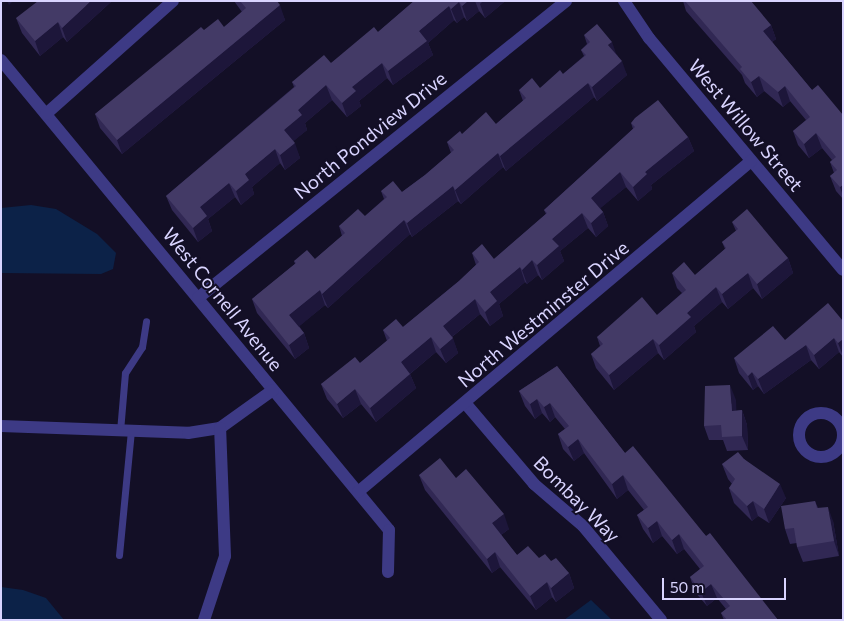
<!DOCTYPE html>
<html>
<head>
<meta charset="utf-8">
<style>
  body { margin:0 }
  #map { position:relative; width:844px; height:621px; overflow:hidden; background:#130f26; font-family:Commissioner,sans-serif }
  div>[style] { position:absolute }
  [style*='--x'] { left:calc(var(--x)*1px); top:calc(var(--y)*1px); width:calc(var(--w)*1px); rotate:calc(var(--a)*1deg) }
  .water>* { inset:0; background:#0c2248 }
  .service>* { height:7px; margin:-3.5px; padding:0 3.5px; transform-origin:3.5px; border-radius:3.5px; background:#3d3a85 }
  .minor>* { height:12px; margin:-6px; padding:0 6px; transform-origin:6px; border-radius:6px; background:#3d3a85 }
  .minor>.ring { margin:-6px; padding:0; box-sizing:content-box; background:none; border:12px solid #3d3a85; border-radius:50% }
  .wall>* { inset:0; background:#312854 }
  .shaded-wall>* { inset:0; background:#1d163a }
  .building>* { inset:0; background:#433a66 }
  span { translate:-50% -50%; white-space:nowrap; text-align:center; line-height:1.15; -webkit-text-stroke:4px #130f26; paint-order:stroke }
  .street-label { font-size:19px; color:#d9d4ff }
  .frame { position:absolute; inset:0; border:2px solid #d9d4ff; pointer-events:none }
  .scale { position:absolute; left:662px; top:578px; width:124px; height:22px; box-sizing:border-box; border:2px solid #d9d4ff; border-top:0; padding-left:6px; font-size:15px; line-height:18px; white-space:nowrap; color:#d9d4ff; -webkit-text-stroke:4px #130f26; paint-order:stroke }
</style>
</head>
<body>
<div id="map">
  <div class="water">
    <i style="clip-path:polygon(31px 205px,56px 209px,97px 234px,116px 253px,113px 269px,101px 274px,1px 273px,1px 208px)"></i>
    <i style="clip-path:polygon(1px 587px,23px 590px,46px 598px,64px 620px,1px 620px)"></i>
    <i style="clip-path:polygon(591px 600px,612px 620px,564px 620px)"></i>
  </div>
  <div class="service">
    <i style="--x:120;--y:431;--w:58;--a:-85.1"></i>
    <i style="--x:125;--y:373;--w:31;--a:-57"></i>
    <i style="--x:142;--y:347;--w:26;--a:-81"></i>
    <i style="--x:119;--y:555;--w:125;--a:-84.5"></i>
  </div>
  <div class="minor">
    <i style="--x:624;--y:1;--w:45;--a:56"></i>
    <i style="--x:649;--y:38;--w:302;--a:50.1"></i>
    <i style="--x:1;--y:60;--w:609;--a:50.46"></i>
    <i style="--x:389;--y:530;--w:42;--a:91.4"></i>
    <i style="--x:46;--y:114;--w:170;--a:-41.7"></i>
    <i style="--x:198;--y:298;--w:473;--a:-38.9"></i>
    <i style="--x:466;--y:404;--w:105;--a:49.6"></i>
    <i style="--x:534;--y:484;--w:65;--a:40.6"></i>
    <i style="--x:583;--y:526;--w:122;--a:50.3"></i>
    <i class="ring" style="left:799px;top:413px;width:32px;height:32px"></i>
    <i style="--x:1;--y:426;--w:187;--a:2.1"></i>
    <i style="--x:188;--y:433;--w:32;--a:-9"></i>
    <i style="--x:220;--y:428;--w:65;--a:-35.6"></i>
    <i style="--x:358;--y:492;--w:514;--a:-40.11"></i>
    <i style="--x:204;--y:620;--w:67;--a:-71.8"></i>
    <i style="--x:225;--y:556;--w:128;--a:-92.2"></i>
  </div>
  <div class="wall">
    <i style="clip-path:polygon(112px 1px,67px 42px,63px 37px,40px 56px,22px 33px,16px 18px)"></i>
    <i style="clip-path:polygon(234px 1px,277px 1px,285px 20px,122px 154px,100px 128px,95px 114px,204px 30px,224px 27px,242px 12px)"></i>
    <i style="clip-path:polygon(414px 1px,504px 1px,504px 2px,485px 18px,479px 11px,467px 21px,464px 17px,457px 23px,454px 20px,428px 43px,433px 55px,393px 85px,387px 78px,359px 101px,361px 106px,347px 117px,332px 100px,305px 123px,307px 130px,293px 141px,300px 158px,285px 170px,280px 163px,252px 187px,254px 194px,241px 205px,235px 197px,208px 219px,212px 231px,198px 242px,172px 210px,166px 196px,294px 87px,292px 82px,331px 63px,378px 32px)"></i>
    <i style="clip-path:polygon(683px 1px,685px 1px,771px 25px,776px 39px,772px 42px,812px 90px,843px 115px,843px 199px,836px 191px,830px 176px,834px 173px,830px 162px,832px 160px,822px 148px,809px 158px,798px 145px,793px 131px,806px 120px,790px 101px,783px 107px,764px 91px,757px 97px,745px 83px,742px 75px,686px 11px)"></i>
    <i style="clip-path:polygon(584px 35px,617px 55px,627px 75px,597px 101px,594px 97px,506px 171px,503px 167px,461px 204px,458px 201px,412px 237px,410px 234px,328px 308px,325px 305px,299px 326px,304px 333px,309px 348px,295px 359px,257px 313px,252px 299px,295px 264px,294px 261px,315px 259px,342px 236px,339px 226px,365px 216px,384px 199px,381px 191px,402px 192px,425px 175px,451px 153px,447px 142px,462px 134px,496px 124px,523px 101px,519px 90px,540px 88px,563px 74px,584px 56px,581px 50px,587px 44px)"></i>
    <i style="clip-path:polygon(631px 123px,688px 137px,694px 151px,651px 185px,652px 189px,638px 201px,626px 187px,600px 208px,603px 212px,608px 226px,596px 237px,588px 228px,560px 251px,564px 261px,542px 280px,538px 275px,527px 284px,525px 282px,499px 304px,503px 316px,490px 326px,480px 314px,452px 337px,458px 353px,446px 363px,436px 352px,410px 374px,416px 388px,376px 422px,361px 404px,343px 418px,327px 399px,321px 384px,360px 363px,387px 341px,383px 330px,403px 327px,459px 281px,476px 265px,472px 253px,494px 259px,546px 214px,544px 210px,633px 129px)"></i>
    <i style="clip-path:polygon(732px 222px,788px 258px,793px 273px,762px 299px,753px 288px,728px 309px,722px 302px,694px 326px,696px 332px,664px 360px,658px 353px,614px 390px,596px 368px,591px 354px,600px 346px,597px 337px,657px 315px,682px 293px,677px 288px,672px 273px,695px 275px,725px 249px,722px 242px,736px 231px)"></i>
    <i style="clip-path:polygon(843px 321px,843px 357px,839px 352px,819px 369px,811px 360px,764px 394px,758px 386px,753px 390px,739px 373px,734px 358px,785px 340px)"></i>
    <i style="clip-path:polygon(557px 366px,625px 453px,706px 536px,778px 620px,724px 620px,721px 613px,726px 609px,717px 598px,707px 606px,695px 592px,690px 577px,700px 569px,684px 549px,677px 554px,662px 536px,653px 543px,643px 529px,637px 515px,644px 510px,628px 490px,617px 499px,584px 453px,574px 461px,563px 449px,558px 434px,565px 429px,555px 417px,550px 422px,542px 413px,535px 419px,525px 406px,519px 391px)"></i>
    <i style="clip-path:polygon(736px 400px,736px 411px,742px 410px,747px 425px,748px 450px,727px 451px,723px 440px,709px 440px,704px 426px)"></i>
    <i style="clip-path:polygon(744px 459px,786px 498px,769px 523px,758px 516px,752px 521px,734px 503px,729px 488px,732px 484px,728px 479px,722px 464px)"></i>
    <i style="clip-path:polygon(419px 475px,456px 478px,509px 529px,501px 535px,517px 555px,551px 561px,569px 573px,574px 588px,556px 602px,552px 597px,536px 610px,500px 567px,492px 573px,425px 490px)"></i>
    <i style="clip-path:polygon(815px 501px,818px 508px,833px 521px,839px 556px,803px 562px,797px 547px,797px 543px,790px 544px,785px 529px)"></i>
  </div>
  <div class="shaded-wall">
    <i style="clip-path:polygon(7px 1px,13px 1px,9px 5px)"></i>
    <i style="clip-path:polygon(91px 1px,112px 1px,67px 42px,62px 28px)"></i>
    <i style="clip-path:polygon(468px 1px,475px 1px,479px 11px,467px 21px,462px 6px)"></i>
    <i style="clip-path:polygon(483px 1px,504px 1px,504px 2px,485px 18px,480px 4px)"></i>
    <i style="clip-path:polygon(459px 2px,464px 17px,457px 23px,451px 9px)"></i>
    <i style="clip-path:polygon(280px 5px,285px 20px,122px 154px,117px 140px)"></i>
    <i style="clip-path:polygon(449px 6px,454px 20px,428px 43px,433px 55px,393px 85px,388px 71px,419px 31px)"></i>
    <i style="clip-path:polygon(58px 22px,63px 37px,40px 56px,35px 41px)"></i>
    <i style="clip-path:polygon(771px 25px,776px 39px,768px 45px,763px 31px)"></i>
    <i style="clip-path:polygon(612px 42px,617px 56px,608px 45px)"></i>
    <i style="clip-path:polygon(622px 61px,627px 75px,597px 101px,592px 87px)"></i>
    <i style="clip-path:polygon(382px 63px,387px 78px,359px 101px,361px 106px,347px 117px,342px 103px,352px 87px)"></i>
    <i style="clip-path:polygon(759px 76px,764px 91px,757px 97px,751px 82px)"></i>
    <i style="clip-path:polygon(588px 83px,594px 97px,506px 171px,500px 156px)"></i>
    <i style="clip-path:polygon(326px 85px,332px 100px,305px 123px,307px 130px,289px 145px,284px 130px,298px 110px)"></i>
    <i style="clip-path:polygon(785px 86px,790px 101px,783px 107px,778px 92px)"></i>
    <i style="clip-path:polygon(816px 133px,822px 148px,809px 158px,804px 144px)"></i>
    <i style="clip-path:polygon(688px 137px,694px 151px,651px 185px,652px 189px,638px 201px,633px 187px,645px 172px)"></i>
    <i style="clip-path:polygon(295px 143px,300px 158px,285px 170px,280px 155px)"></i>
    <i style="clip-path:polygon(275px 149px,280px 163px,252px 187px,254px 194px,241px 205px,236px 191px,245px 174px)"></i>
    <i style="clip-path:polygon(498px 153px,503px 167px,461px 204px,455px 190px)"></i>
    <i style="clip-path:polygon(620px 172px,626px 187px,596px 212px,591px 198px)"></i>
    <i style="clip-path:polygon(229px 183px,235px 197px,208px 219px,212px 231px,198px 242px,193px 228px,200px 207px)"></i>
    <i style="clip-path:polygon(843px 185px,843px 196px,840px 187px)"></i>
    <i style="clip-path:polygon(453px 186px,458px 201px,412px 237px,407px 223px)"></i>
    <i style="clip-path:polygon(603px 212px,608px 226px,596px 237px,591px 223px)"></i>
    <i style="clip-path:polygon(582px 213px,588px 228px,560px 251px,564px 261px,542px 280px,537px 265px,552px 239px)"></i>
    <i style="clip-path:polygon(404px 220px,410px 234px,328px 308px,322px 294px)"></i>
    <i style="clip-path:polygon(788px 258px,793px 273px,762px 299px,757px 284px)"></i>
    <i style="clip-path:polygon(532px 260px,538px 275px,527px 284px,522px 270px)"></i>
    <i style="clip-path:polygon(520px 267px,525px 282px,499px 304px,503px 316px,490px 326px,485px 312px,490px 292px)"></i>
    <i style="clip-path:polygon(748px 273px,753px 288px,728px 309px,722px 294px)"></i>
    <i style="clip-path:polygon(716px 287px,722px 302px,694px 326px,696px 332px,664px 360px,659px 345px,687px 313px)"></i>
    <i style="clip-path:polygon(320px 290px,325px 305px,295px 330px,289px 315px)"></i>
    <i style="clip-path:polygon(475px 299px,480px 314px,448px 340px,443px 326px)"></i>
    <i style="clip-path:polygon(304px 333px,309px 348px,295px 359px,289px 345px)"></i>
    <i style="clip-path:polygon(431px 337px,436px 352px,406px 377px,401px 362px)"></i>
    <i style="clip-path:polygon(453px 338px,458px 353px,446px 363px,440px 349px)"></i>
    <i style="clip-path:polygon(834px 338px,839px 352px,819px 369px,814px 355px)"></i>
    <i style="clip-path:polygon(653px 339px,658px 353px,614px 390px,609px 375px)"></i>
    <i style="clip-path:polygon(843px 339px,843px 356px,838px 343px)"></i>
    <i style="clip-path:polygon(806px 345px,811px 360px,764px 394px,758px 379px)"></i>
    <i style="clip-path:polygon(752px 372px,758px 386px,753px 390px,748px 376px)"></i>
    <i style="clip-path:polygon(410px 374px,416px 388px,376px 422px,370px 408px)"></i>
    <i style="clip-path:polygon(730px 385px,736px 400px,737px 425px,732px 411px)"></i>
    <i style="clip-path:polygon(355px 389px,361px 404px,343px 418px,337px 404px)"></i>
    <i style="clip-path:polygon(537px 399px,542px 413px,535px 419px,530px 404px)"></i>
    <i style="clip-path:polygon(550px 403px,555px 417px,550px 422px,544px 407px)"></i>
    <i style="clip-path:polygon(742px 410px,747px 425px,748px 450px,742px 436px)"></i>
    <i style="clip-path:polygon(578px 439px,584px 453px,574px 461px,568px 447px)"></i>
    <i style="clip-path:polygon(623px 475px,628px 490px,617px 499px,612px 484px)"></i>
    <i style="clip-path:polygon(780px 484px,786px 498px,769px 523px,764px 509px)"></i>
    <i style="clip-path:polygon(753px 501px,758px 516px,752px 521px,747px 506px)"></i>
    <i style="clip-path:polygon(828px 507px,833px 521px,839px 556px,834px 541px)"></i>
    <i style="clip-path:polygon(504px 514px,509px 529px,497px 538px,492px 523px)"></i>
    <i style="clip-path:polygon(657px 521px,662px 536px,653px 543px,648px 528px)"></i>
    <i style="clip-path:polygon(679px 534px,684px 549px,677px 554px,672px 540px)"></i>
    <i style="clip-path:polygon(495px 552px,500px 567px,492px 573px,487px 559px)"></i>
    <i style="clip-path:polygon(569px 573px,574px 588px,556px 602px,551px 588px)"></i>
    <i style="clip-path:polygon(547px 582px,552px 597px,536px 610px,530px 596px)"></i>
    <i style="clip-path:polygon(711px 584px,717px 598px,707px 606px,701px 592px)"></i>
  </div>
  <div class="building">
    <i style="clip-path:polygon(38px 1px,91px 1px,62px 28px,58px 22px,35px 41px,16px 18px)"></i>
    <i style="clip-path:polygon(240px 1px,277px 1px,280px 5px,117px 140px,95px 114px,201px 27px,204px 30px,218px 19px,224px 27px,246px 8px)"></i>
    <i style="clip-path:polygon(414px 1px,468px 1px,462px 6px,459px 2px,451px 9px,449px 6px,419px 31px,427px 41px,388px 71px,382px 63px,352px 87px,356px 91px,342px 103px,326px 85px,298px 110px,302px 115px,284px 130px,295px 143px,280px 155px,275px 149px,245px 174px,249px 180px,236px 191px,229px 183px,200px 207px,207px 216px,193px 228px,166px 196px,296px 86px,292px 82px,324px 55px,331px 63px,374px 27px,378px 32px)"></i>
    <i style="clip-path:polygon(685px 1px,751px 1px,771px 25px,763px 31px,812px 90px,818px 85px,843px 115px,843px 185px,840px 187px,830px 176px,837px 170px,830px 162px,836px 157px,816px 133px,804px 144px,793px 131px,810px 117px,785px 86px,778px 92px,759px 76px,751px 82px,740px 69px,742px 67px)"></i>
    <i style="clip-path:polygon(597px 24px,612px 42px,608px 45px,622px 61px,592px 87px,588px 83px,500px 156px,498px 153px,455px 190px,453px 186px,407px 223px,404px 220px,322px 294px,320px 290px,289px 315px,304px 333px,289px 345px,252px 299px,296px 263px,294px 261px,307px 250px,315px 259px,345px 233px,339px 226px,358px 209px,365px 216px,387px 197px,381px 191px,393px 181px,402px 192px,425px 175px,454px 150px,447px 142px,460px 131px,462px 134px,486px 112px,496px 124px,526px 98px,519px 90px,532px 78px,540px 88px,560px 70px,563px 74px,586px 55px,581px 50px,590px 42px,584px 35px)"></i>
    <i style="clip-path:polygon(658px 100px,688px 137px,645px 172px,647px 174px,633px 187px,620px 172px,591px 198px,603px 212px,591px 223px,582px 213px,552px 239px,559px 246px,537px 265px,532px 260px,522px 270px,520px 267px,490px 292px,497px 301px,485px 312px,475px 299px,443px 326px,453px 338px,440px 349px,431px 337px,401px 362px,410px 374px,370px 408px,355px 389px,337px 404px,321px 384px,355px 357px,360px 363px,390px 338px,383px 330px,396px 319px,403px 327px,459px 281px,479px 262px,472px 253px,482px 244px,494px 259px,547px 213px,544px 210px,635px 127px,631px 123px,635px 118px)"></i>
    <i style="clip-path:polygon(747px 209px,788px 258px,757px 284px,748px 273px,722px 294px,716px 287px,687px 313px,691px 317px,659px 345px,653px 339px,609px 375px,591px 354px,603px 344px,597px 337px,642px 297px,657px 315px,686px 290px,672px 273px,684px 262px,695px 275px,726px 248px,722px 242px,738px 229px,732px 222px)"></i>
    <i style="clip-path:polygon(828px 303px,843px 321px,843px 339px,838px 343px,834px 338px,814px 355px,806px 345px,758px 379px,752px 372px,748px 376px,734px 358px,773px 326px,785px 340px)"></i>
    <i style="clip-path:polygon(557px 366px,625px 453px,633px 446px,706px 536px,710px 533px,778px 620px,727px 620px,721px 613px,730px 606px,711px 584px,701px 592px,690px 577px,704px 566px,679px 534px,672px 540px,657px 521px,648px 528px,637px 515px,648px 507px,623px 475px,612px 484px,578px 439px,568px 447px,558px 434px,569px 426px,550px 403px,544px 407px,537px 399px,530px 404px,519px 391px)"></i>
    <i style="clip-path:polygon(730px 385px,732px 411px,742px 410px,742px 436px,722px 437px,721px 425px,704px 426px,705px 386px)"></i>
    <i style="clip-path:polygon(738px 452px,744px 459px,780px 484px,764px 509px,753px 501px,747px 506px,729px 488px,735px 479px,722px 464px)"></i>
    <i style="clip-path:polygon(440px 458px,456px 478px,466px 469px,504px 514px,492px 523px,517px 555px,528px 546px,539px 558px,545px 554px,551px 561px,556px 558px,569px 573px,551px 588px,547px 582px,530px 596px,495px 552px,487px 559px,419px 475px)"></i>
    <i style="clip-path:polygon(815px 501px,817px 508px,828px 507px,834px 541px,797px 547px,794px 528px,785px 529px,781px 506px)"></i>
  </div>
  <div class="street-label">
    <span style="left:746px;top:125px;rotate:50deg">West Willow Street</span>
    <span style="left:370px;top:135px;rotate:-39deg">North Pondview Drive</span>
    <span style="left:223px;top:299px;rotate:51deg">West Cornell Avenue</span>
    <span style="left:543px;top:314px;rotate:-40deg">North Westminster Drive</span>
    <span style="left:577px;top:499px;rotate:45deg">Bombay Way</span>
  </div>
  <div class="frame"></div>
  <div class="scale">50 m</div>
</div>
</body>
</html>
